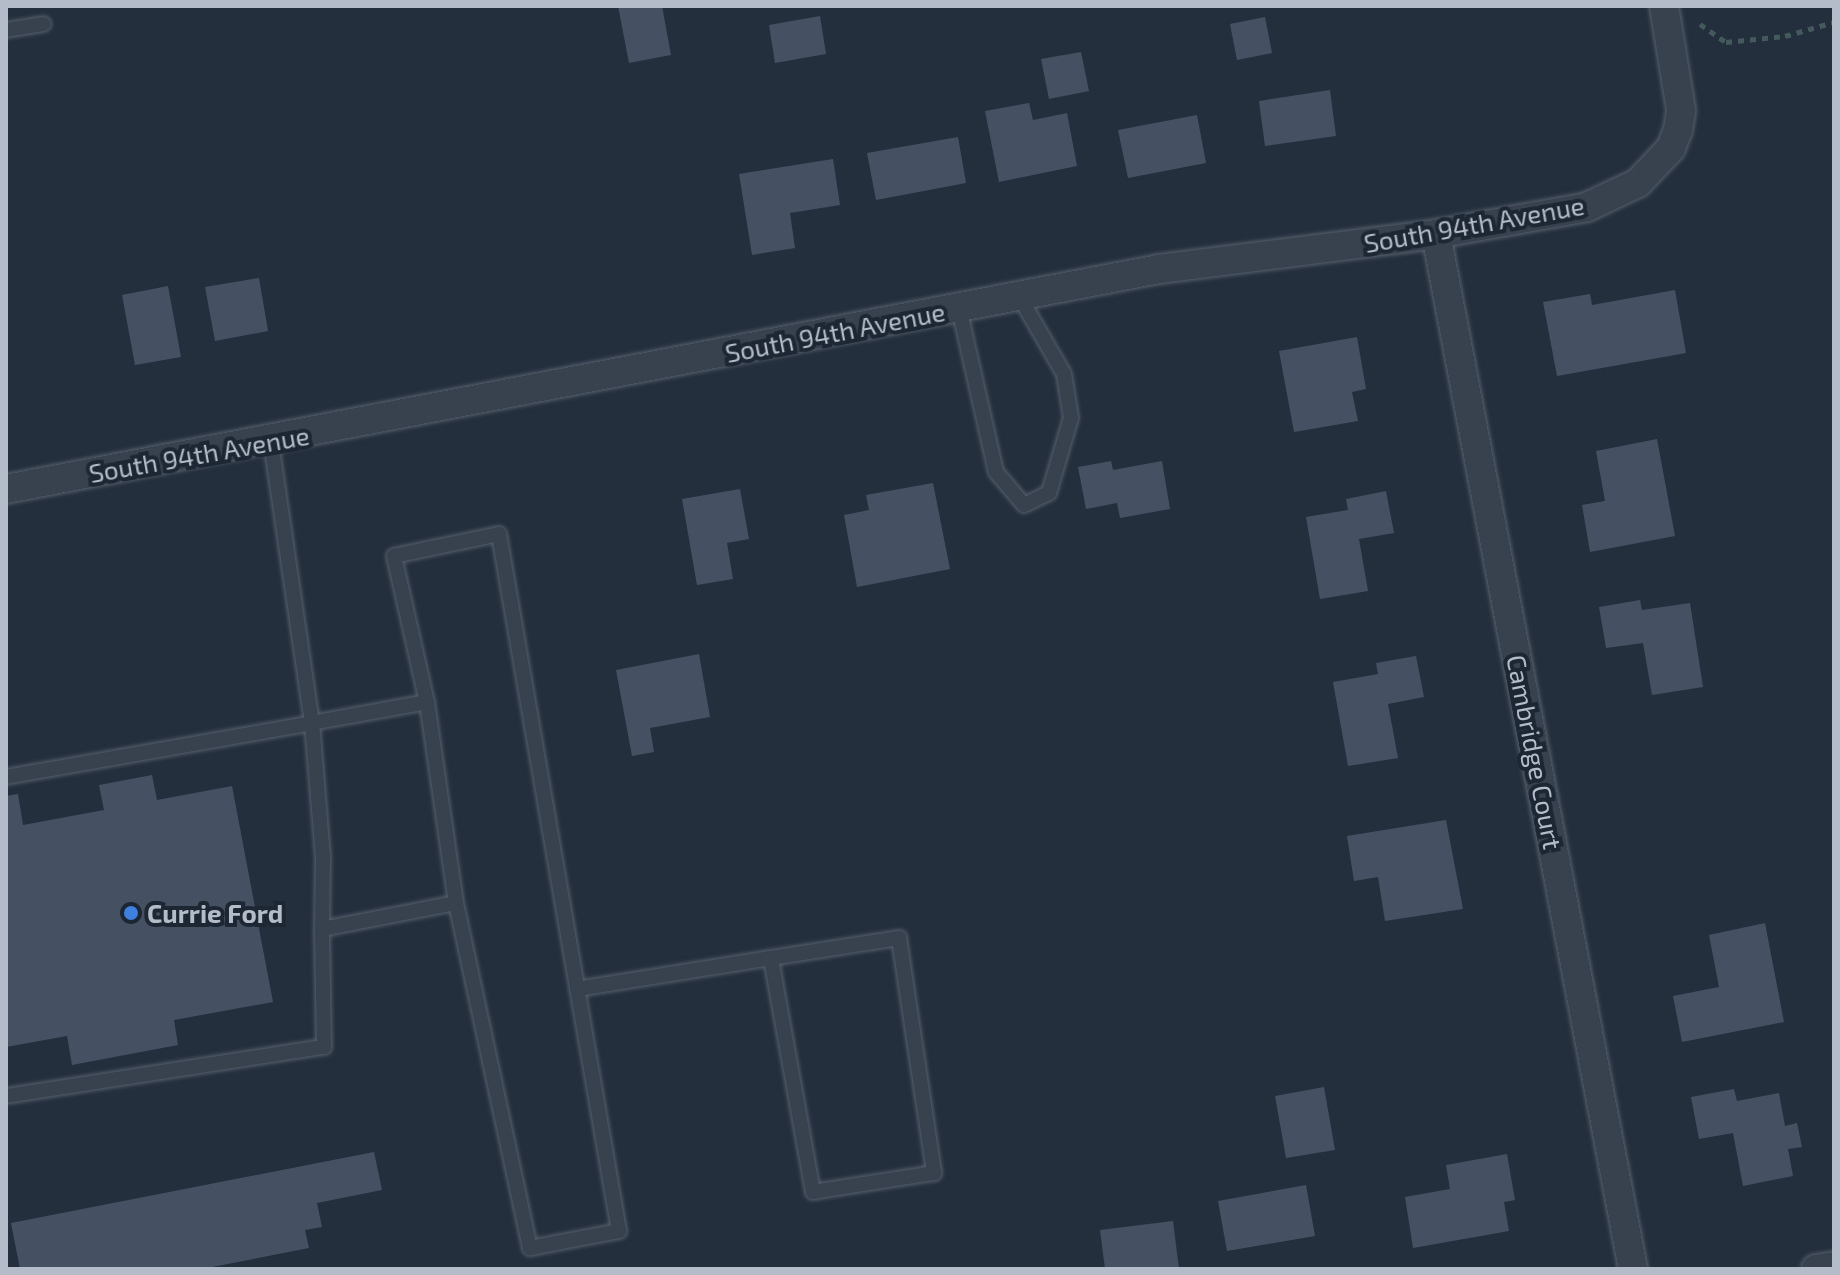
<!DOCTYPE html>
<html>
<head>
<meta charset="utf-8">
<style>
  body { margin:0 }
  #map { position:relative; width:1840px; height:1275px; overflow:hidden; background:#242f3e; font-family:"Exo 2",sans-serif }
  div>[style] { position:absolute }
  [style*='--x'] { left:calc(var(--x)*1px); top:calc(var(--y)*1px); width:calc(var(--w)*1px); rotate:calc(var(--a)*1deg) }
  .building>* { inset:0; background:#455162 }
  .path>* { height:5px; margin-top:-2.5px; transform-origin:0; background:repeating-linear-gradient(90deg,#44595c 0 6px,transparent 0 12px) }
  .roads { filter:drop-shadow(0 0 2px #565f6c) drop-shadow(0 0 2px #565f6c) }
  .service>* { height:14px; margin:-7px; padding:0 7px; transform-origin:7px; border-radius:7px; background:#38414e }
  .minor>* { height:28px; margin:-14px; padding:0 14px; transform-origin:14px; border-radius:14px; background:#38414e }
  .dots>* { width:22px; height:22px; translate:-50% -50%; box-sizing:border-box; border:4px solid #1d2633; border-radius:50% }
  span { translate:-50% -50%; white-space:nowrap; text-align:center; line-height:1.15; -webkit-text-stroke:8px #1d2633; paint-order:stroke }
  .street-label { font-size:26px; color:#b4bcc9 }
  .poi-label { font-size:26px; color:#b4bcc9; font-weight:700 }
  .left { translate:0 -50%; text-align:left }
  .frame { position:absolute; inset:0; border:8px solid #b4bcc9; pointer-events:none }
</style>
</head>
<body>
<div id="map">
  <div class="building">
    <i style="clip-path:polygon(618px 6px,662px 6px,671px 55px,629px 63px)"></i>
    <i style="clip-path:polygon(820px 16px,826px 54px,775px 63px,769px 25px)"></i>
    <i style="clip-path:polygon(1265px 17px,1272px 53px,1237px 60px,1230px 24px)"></i>
    <i style="clip-path:polygon(1081px 52px,1089px 91px,1049px 99px,1041px 59px)"></i>
    <i style="clip-path:polygon(1330px 90px,1336px 136px,1265px 146px,1259px 101px)"></i>
    <i style="clip-path:polygon(1029px 103px,1033px 120px,1067px 113px,1077px 166px,999px 182px,985px 111px)"></i>
    <i style="clip-path:polygon(1197px 115px,1206px 163px,1128px 178px,1118px 130px)"></i>
    <i style="clip-path:polygon(958px 137px,966px 183px,876px 200px,867px 153px)"></i>
    <i style="clip-path:polygon(833px 159px,840px 205px,790px 213px,795px 248px,752px 255px,739px 174px)"></i>
    <i style="clip-path:polygon(259px 278px,268px 331px,215px 341px,205px 287px)"></i>
    <i style="clip-path:polygon(168px 286px,181px 357px,135px 365px,122px 295px)"></i>
    <i style="clip-path:polygon(1675px 290px,1686px 353px,1557px 376px,1543px 302px,1590px 294px,1592px 305px)"></i>
    <i style="clip-path:polygon(1357px 337px,1366px 389px,1352px 392px,1358px 421px,1294px 432px,1279px 351px)"></i>
    <i style="clip-path:polygon(1657px 439px,1675px 536px,1590px 552px,1582px 505px,1605px 501px,1596px 451px)"></i>
    <i style="clip-path:polygon(1111px 461px,1113px 470px,1162px 461px,1170px 509px,1120px 518px,1117px 503px,1086px 509px,1078px 467px)"></i>
    <i style="clip-path:polygon(933px 483px,950px 569px,857px 587px,844px 515px,869px 510px,866px 495px)"></i>
    <i style="clip-path:polygon(740px 489px,749px 539px,727px 543px,733px 579px,697px 585px,682px 499px)"></i>
    <i style="clip-path:polygon(1386px 491px,1394px 533px,1359px 539px,1368px 591px,1320px 599px,1306px 517px,1348px 510px,1346px 499px)"></i>
    <i style="clip-path:polygon(1640px 600px,1642px 610px,1690px 603px,1703px 687px,1652px 695px,1643px 643px,1606px 648px,1599px 607px)"></i>
    <i style="clip-path:polygon(699px 654px,710px 717px,650px 728px,654px 752px,632px 756px,616px 670px)"></i>
    <i style="clip-path:polygon(1416px 656px,1424px 697px,1388px 704px,1398px 758px,1348px 766px,1333px 682px,1378px 674px,1376px 663px)"></i>
    <i style="clip-path:polygon(152px 775px,157px 800px,232px 786px,273px 1002px,174px 1020px,178px 1045px,72px 1065px,67px 1036px,6px 1047px,6px 796px,18px 794px,23px 825px,104px 810px,99px 785px)"></i>
    <i style="clip-path:polygon(1446px 820px,1463px 909px,1385px 921px,1378px 877px,1354px 881px,1347px 836px)"></i>
    <i style="clip-path:polygon(1765px 923px,1784px 1022px,1682px 1042px,1673px 996px,1719px 987px,1709px 935px)"></i>
    <i style="clip-path:polygon(1324px 1087px,1335px 1150px,1286px 1158px,1275px 1096px)"></i>
    <i style="clip-path:polygon(1734px 1089px,1737px 1101px,1779px 1093px,1785px 1126px,1797px 1123px,1802px 1147px,1788px 1149px,1793px 1176px,1743px 1186px,1733px 1133px,1699px 1139px,1691px 1097px)"></i>
    <i style="clip-path:polygon(374px 1152px,382px 1190px,317px 1203px,322px 1227px,305px 1230px,309px 1248px,202px 1269px,20px 1269px,11px 1223px)"></i>
    <i style="clip-path:polygon(1507px 1154px,1515px 1200px,1504px 1202px,1509px 1231px,1413px 1248px,1405px 1197px,1450px 1189px,1446px 1165px)"></i>
    <i style="clip-path:polygon(1306px 1185px,1315px 1236px,1227px 1251px,1218px 1201px)"></i>
    <i style="clip-path:polygon(1173px 1221px,1179px 1269px,1105px 1269px,1100px 1230px)"></i>
  </div>
  <div class="path">
    <i style="--x:1700;--y:24;--w:32;--a:35"></i>
    <i style="--x:1726;--y:42;--w:59;--a:-5.8"></i>
    <i style="--x:1785;--y:36;--w:51;--a:-15.9"></i>
  </div>
  <div class="roads">
    <div class="service">
      <i style="--x:6;--y:30;--w:38;--a:-9"></i>
      <i style="--x:959;--y:308;--w:168;--a:77.3"></i>
      <i style="--x:996;--y:472;--w:43;--a:49.7"></i>
      <i style="--x:1024;--y:505;--w:28;--a:-26"></i>
      <i style="--x:1049;--y:493;--w:78;--a:-73.7"></i>
      <i style="--x:1071;--y:418;--w:45;--a:-99"></i>
      <i style="--x:1064;--y:374;--w:90;--a:-120"></i>
      <i style="--x:427;--y:702;--w:203;--a:81.8"></i>
      <i style="--x:6;--y:777;--w:311;--a:-10"></i>
      <i style="--x:312;--y:723;--w:285;--a:-98.3"></i>
      <i style="--x:577;--y:989;--w:196;--a:-9.1"></i>
      <i style="--x:771;--y:958;--w:130;--a:-8.9"></i>
      <i style="--x:899;--y:938;--w:238;--a:81.5"></i>
      <i style="--x:934;--y:1173;--w:122;--a:171.1"></i>
      <i style="--x:813;--y:1192;--w:238;--a:-100.2"></i>
      <i style="--x:6;--y:1096;--w:322;--a:-8.8"></i>
      <i style="--x:324;--y:1047;--w:118;--a:-91"></i>
      <i style="--x:322;--y:929;--w:136;--a:-11"></i>
      <i style="--x:456;--y:903;--w:353;--a:77.9"></i>
      <i style="--x:530;--y:1248;--w:91;--a:-10.8"></i>
      <i style="--x:619;--y:1231;--w:707;--a:-99.77"></i>
      <i style="--x:499;--y:534;--w:107;--a:168.2"></i>
      <i style="--x:394;--y:556;--w:150;--a:77.3"></i>
      <i style="--x:427;--y:702;--w:117;--a:169.7"></i>
      <i style="--x:312;--y:723;--w:133;--a:85.3"></i>
      <i style="--x:323;--y:856;--w:73;--a:90.8"></i>
    </div>
    <div class="minor">
      <i style="--x:1436;--y:234;--w:1054;--a:79.22"></i>
      <i style="--x:6;--y:489;--w:1174;--a:-10.8"></i>
      <i style="--x:1159;--y:269;--w:279;--a:-7.2"></i>
      <i style="--x:1436;--y:234;--w:153;--a:-10.1"></i>
      <i style="--x:1587;--y:207;--w:56;--a:-25.2"></i>
      <i style="--x:1638;--y:183;--w:48;--a:-46.7"></i>
      <i style="--x:1671;--y:148;--w:19;--a:-69"></i>
      <i style="--x:1678;--y:130;--w:20;--a:-81"></i>
      <i style="--x:1681;--y:110;--w:105;--a:-99.3"></i>
      <i style="--x:1816;--y:1269;--w:18;--a:-9"></i>
    </div>
  </div>
  <div class="dots">
    <i style="left:131px;top:913px;background:#3f7fe0"></i>
  </div>
  <div class="street-label">
    <span style="left:1474px;top:224px;rotate:-10deg">South 94th Avenue</span>
    <span style="left:835px;top:332px;rotate:-11deg">South 94th Avenue</span>
    <span style="left:199px;top:454px;rotate:-10deg">South 94th Avenue</span>
    <span style="left:1535px;top:752px;rotate:79deg">Cambridge Court</span>
  </div>
  <div class="poi-label">
    <span class="left" style="left:147px;top:913px">Currie Ford</span>
  </div>
  <div class="frame"></div>
</div>
</body>
</html>
